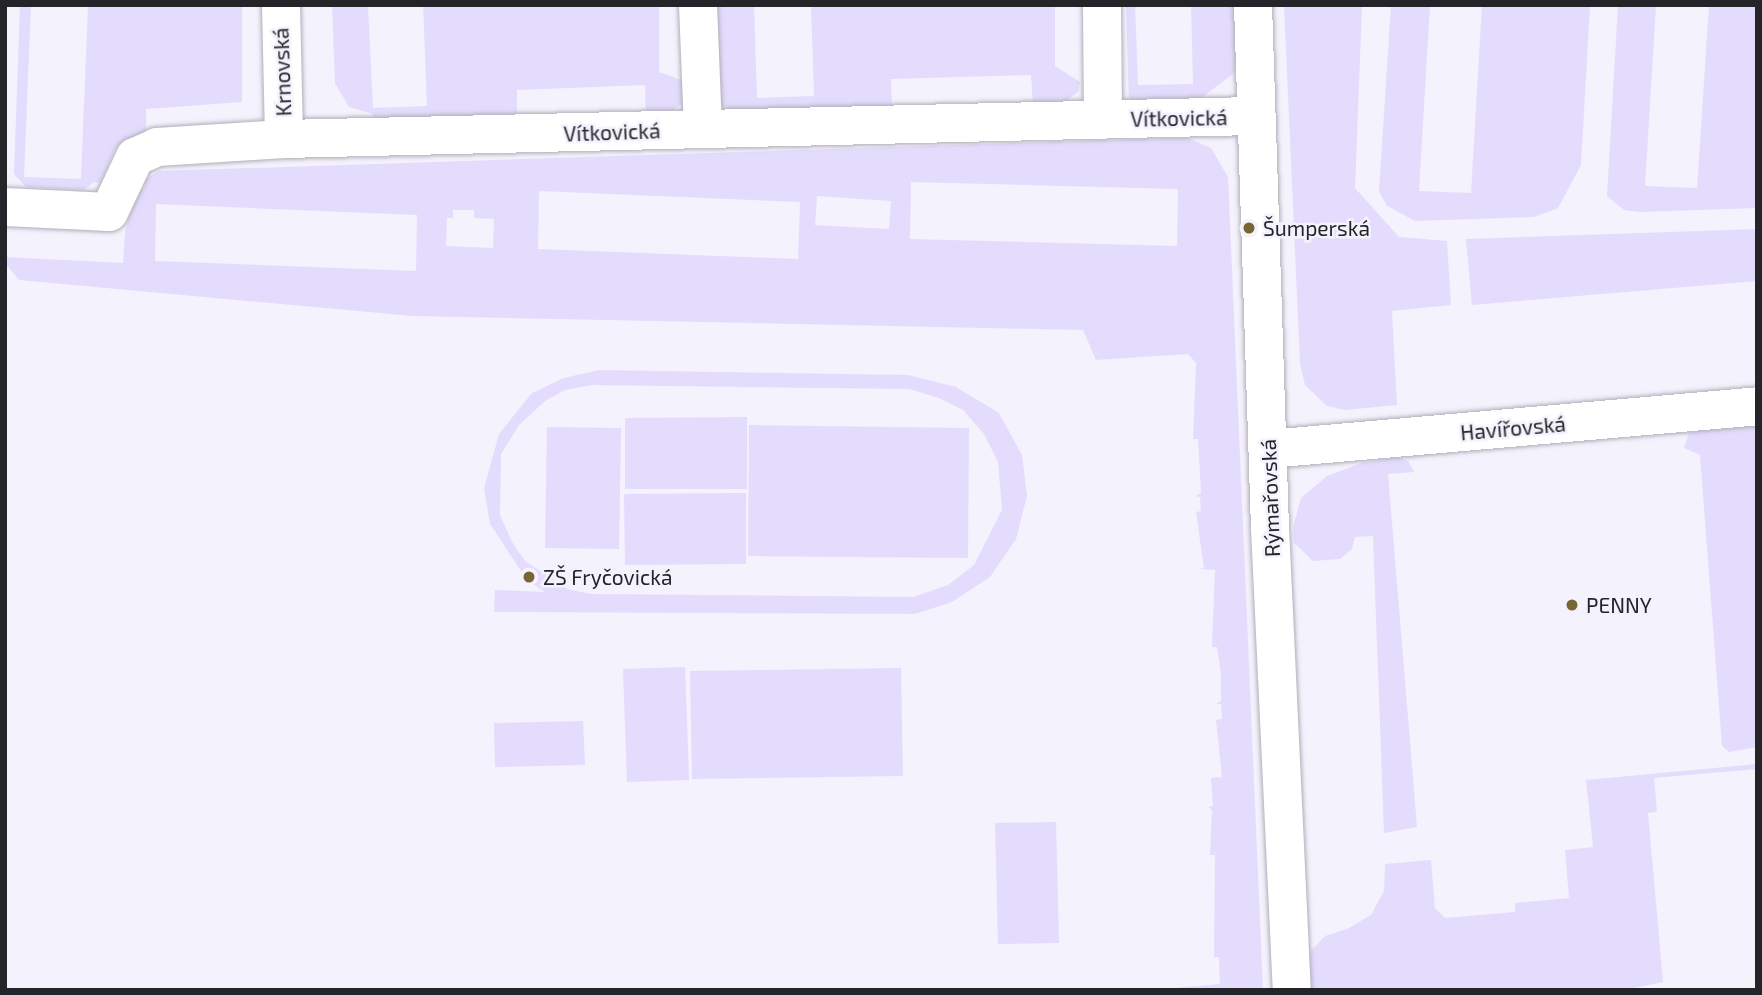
<!DOCTYPE html>
<html>
<head>
<meta charset="utf-8">
<style>
  body { margin:0 }
  #map { position:relative; width:1762px; height:995px; overflow:hidden; background:#f4f2fd; font-family:"Exo 2",sans-serif }
  div>[style] { position:absolute }
  [style*='--x'] { left:calc(var(--x)*1px); top:calc(var(--y)*1px); width:calc(var(--w)*1px); rotate:calc(var(--a)*1deg) }
  .green>* { inset:0; background:#e3dcfd }
  .roads { filter:drop-shadow(0 0 2px #b0aeb8) drop-shadow(0 0 2px #b0aeb8) }
  .minor>* { height:38px; margin:-19px; padding:0 19px; transform-origin:19px; border-radius:19px; background:#fff }
  .dots>* { width:19px; height:19px; translate:-50% -50%; box-sizing:border-box; border:4px solid #f4f2fd; border-radius:50% }
  span { translate:-50% -50%; white-space:nowrap; text-align:center; line-height:1.15; -webkit-text-stroke:5px #f4f2fd; paint-order:stroke }
  .street-label { font-size:21px; color:#252428 }
  .poi-label { font-size:21px; color:#252428 }
  .left { translate:0 -50%; text-align:left }
  .frame { position:absolute; inset:0; border:7px solid #252428; pointer-events:none }
</style>
</head>
<body>
<div id="map">
  <div class="green">
    <i style="clip-path:polygon(20px 5px,31px 5px,24px 177px,81px 179px,88px 5px,242px 5px,242px 102px,146px 109px,146px 131px,115px 149px,100px 183px,94px 182px,84px 190px,26px 187px,14px 174px)"></i>
    <i style="clip-path:polygon(332px 5px,368px 5px,373px 108px,427px 106px,423px 5px,659px 5px,659px 72px,690px 83px,683px 103px,666px 115px,646px 116px,645px 85px,517px 90px,517px 120px,372px 123px,373px 114px,349px 107px,335px 83px)"></i>
    <i style="clip-path:polygon(715px 5px,754px 5px,757px 98px,814px 96px,811px 5px,1055px 5px,1055px 66px,1080px 82px,1078px 92px,1061px 104px,1033px 105px,1031px 75px,891px 79px,892px 109px,727px 109px,718px 102px)"></i>
    <i style="clip-path:polygon(1126px 5px,1135px 5px,1138px 85px,1193px 84px,1191px 5px,1241px 5px,1240px 59px,1234px 73px,1200px 99px,1129px 102px)"></i>
    <i style="clip-path:polygon(1284px 5px,1362px 5px,1355px 188px,1399px 237px,1447px 241px,1451px 305px,1392px 311px,1397px 405px,1345px 410px,1327px 406px,1305px 385px,1300px 364px)"></i>
    <i style="clip-path:polygon(1391px 5px,1430px 5px,1419px 191px,1471px 193px,1482px 5px,1590px 5px,1581px 165px,1558px 208px,1534px 217px,1415px 221px,1387px 206px,1379px 191px)"></i>
    <i style="clip-path:polygon(1618px 5px,1656px 5px,1645px 186px,1697px 188px,1709px 5px,1757px 5px,1757px 208px,1640px 212px,1624px 210px,1607px 196px)"></i>
    <i style="clip-path:polygon(evenodd,1171px 138px,1188px 138px,1211px 148px,1228px 177px,1263px 990px,1152px 990px,1220px 984px,1219px 957px,1214px 957px,1215px 855px,1210px 855px,1212px 810px,1208px 807px,1213px 806px,1211px 778px,1222px 777px,1216px 720px,1222px 719px,1221px 704px,1216px 704px,1221px 701px,1221px 674px,1217px 647px,1212px 647px,1215px 570px,1199px 569px,1204px 568px,1196px 512px,1201px 511px,1200px 497px,1196px 496px,1201px 493px,1198px 439px,1193px 439px,1196px 363px,1188px 354px,1096px 360px,1083px 330px,413px 316px,19px 280px,5px 263px,5px 257px,123px 263px,125px 232px,136px 189px,144px 189px,146px 179px,159px 171px,1171px 138px,911px 182px,1178px 189px,1177px 246px,910px 239px,911px 182px,1171px 138px,539px 191px,800px 202px,798px 259px,538px 249px,539px 191px,1171px 138px,817px 196px,891px 201px,889px 229px,815px 225px,817px 196px,1171px 138px,156px 204px,417px 215px,416px 271px,155px 261px,156px 204px,1171px 138px,453px 210px,474px 210px,474px 218px,494px 219px,493px 248px,446px 246px,447px 218px,453px 218px,453px 210px)"></i>
    <i style="clip-path:polygon(1757px 229px,1757px 281px,1472px 305px,1466px 239px)"></i>
    <i style="clip-path:polygon(evenodd,599px 370px,908px 375px,956px 387px,999px 413px,1022px 455px,1027px 496px,1016px 539px,990px 577px,952px 602px,915px 614px,494px 612px,495px 590px,545px 592px,527px 580px,490px 524px,484px 488px,499px 434px,532px 393px,564px 378px,599px 370px,592px 385px,909px 389px,939px 398px,963px 410px,984px 434px,998px 462px,1002px 510px,974px 565px,948px 585px,913px 597px,591px 594px,567px 589px,525px 561px,512px 542px,500px 515px,501px 454px,519px 425px,545px 401px,565px 390px,592px 385px)"></i>
    <i style="clip-path:polygon(747px 417px,747px 489px,625px 489px,625px 418px)"></i>
    <i style="clip-path:polygon(749px 425px,969px 428px,968px 558px,748px 556px)"></i>
    <i style="clip-path:polygon(1757px 426px,1757px 747px,1729px 752px,1722px 746px,1700px 455px,1684px 448px,1689px 433px,1697px 430px)"></i>
    <i style="clip-path:polygon(547px 427px,621px 428px,619px 549px,545px 548px)"></i>
    <i style="clip-path:polygon(1398px 457px,1408px 461px,1414px 472px,1388px 474px,1417px 827px,1384px 833px,1373px 536px,1355px 537px,1352px 549px,1340px 559px,1313px 561px,1294px 543px,1293px 527px,1301px 498px,1327px 476px,1362px 463px)"></i>
    <i style="clip-path:polygon(746px 493px,746px 564px,625px 565px,624px 494px)"></i>
    <i style="clip-path:polygon(685px 667px,689px 780px,627px 782px,623px 669px)"></i>
    <i style="clip-path:polygon(901px 668px,903px 776px,692px 779px,690px 671px)"></i>
    <i style="clip-path:polygon(583px 721px,585px 765px,495px 767px,494px 723px)"></i>
    <i style="clip-path:polygon(1757px 764px,1757px 769px,1654px 778px,1657px 812px,1648px 813px,1663px 982px,1624px 990px,1309px 990px,1308px 954px,1325px 936px,1347px 929px,1371px 915px,1384px 891px,1385px 864px,1431px 860px,1435px 908px,1445px 918px,1515px 912px,1515px 903px,1569px 898px,1565px 850px,1593px 847px,1586px 780px)"></i>
    <i style="clip-path:polygon(1056px 822px,1059px 943px,998px 944px,995px 823px)"></i>
  </div>
  <div class="roads">
    <div class="minor">
      <i style="--x:281;--y:5;--w:134;--a:88.7"></i>
      <i style="--x:698;--y:5;--w:124;--a:87.7"></i>
      <i style="--x:1102;--y:5;--w:115;--a:89.5"></i>
      <i style="--x:1253;--y:5;--w:523;--a:88.14"></i>
      <i style="--x:1270;--y:528;--w:463;--a:87.3"></i>
      <i style="--x:5;--y:207;--w:104;--a:2.8"></i>
      <i style="--x:109;--y:212;--w:61;--a:-64.7"></i>
      <i style="--x:135;--y:157;--w:24;--a:-24"></i>
      <i style="--x:157;--y:147;--w:127;--a:-3.6"></i>
      <i style="--x:284;--y:139;--w:972;--a:-1.36"></i>
      <i style="--x:1269;--y:449;--w:490;--a:-5"></i>
    </div>
  </div>
  <div class="dots">
    <i style="left:1249px;top:228px;background:#776634"></i>
    <i style="left:529px;top:577px;background:#776634"></i>
    <i style="left:1572px;top:605px;background:#776634"></i>
  </div>
  <div class="street-label">
    <span style="left:282px;top:72px;rotate:-92deg">Krnovská</span>
    <span style="left:1179px;top:118px;rotate:-1deg">Vítkovická</span>
    <span style="left:612px;top:132px;rotate:-2deg">Vítkovická</span>
    <span style="left:1513px;top:428px;rotate:-5deg">Havířovská</span>
    <span style="left:1270px;top:498px;rotate:-92deg">Rýmařovská</span>
  </div>
  <div class="poi-label">
    <span class="left" style="left:1263px;top:228px">Šumperská</span>
    <span class="left" style="left:543px;top:577px">ZŠ Fryčovická</span>
    <span class="left" style="left:1586px;top:605px">PENNY</span>
  </div>
  <div class="frame"></div>
</div>
</body>
</html>
